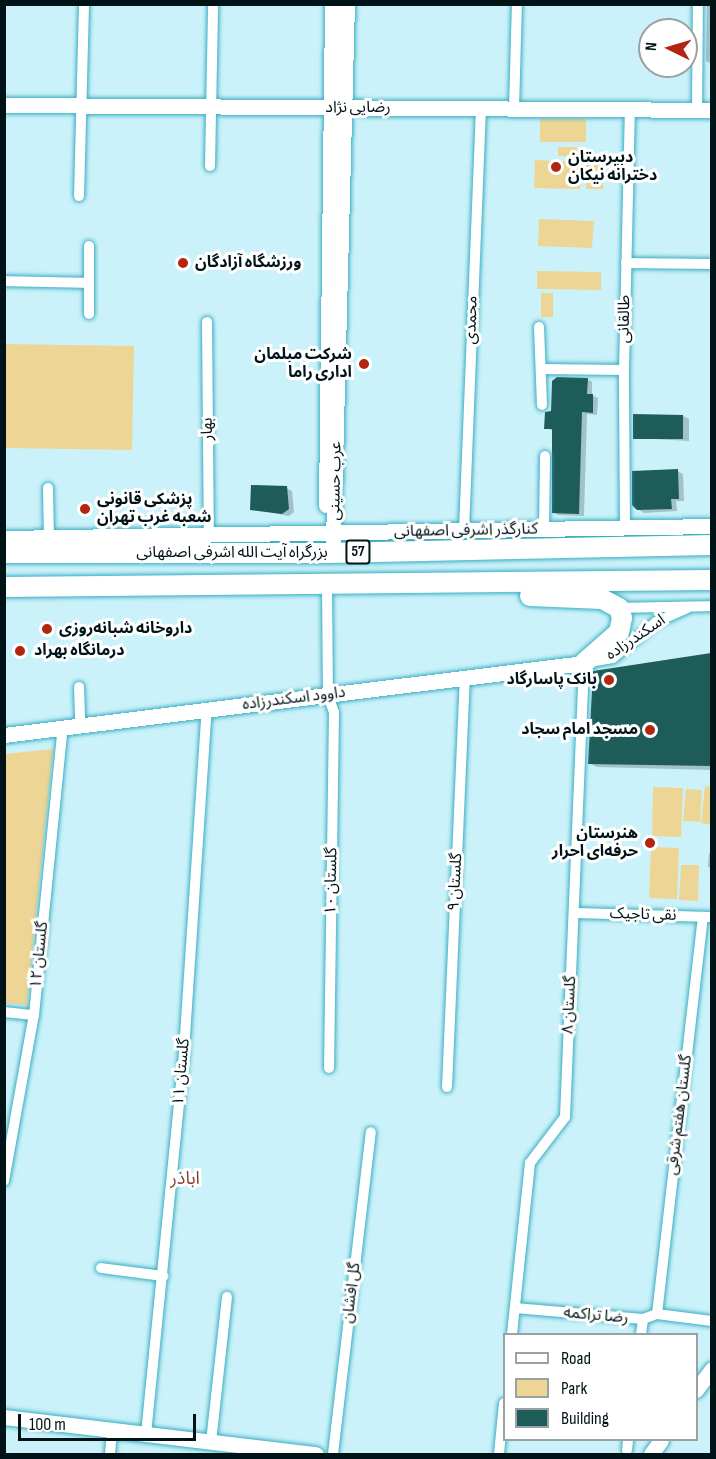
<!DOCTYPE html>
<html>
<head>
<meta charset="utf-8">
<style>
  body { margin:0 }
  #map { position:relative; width:716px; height:1459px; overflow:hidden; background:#cbf2fa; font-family:"Sofia Sans Condensed","Noto Sans Arabic",sans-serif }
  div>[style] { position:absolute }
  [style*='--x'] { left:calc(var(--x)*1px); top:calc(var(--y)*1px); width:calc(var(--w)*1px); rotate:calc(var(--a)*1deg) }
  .green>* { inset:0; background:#edd695 }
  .shadow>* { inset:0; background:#0003 }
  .building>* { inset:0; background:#1e5c5a }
  .roads { filter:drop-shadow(0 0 2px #3aaec2) drop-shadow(0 0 2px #3aaec2) }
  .street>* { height:10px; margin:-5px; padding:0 5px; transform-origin:5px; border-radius:5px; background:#fff }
  .secondary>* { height:15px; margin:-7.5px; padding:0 7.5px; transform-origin:7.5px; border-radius:7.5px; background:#fff }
  .highway>* { height:20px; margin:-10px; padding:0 10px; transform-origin:10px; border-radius:10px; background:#fff }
  .dots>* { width:16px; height:16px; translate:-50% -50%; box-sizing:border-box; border:3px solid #fff; border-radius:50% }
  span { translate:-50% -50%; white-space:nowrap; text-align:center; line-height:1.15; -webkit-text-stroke:6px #fff; paint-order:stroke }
  .shield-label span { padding:2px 4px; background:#fff; border:2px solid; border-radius:4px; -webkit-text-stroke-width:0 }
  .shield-label { font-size:15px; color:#001317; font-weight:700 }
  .street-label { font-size:16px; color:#001317 }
  .poi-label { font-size:16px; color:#001317; font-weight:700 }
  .left { translate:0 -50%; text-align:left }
  .right { translate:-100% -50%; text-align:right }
  .neighbourhood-label { font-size:18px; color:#853f32 }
  .frame { position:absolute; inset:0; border:6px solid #001317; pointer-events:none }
  .legend { position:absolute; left:503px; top:1333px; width:195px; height:108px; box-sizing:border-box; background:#fff; border:2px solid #99a1a2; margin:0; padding:8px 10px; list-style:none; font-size:18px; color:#001317 }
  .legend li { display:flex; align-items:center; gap:12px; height:30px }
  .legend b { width:30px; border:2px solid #99a1a2 }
  .north { position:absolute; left:638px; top:18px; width:60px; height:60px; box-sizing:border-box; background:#fff; border:2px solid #99a1a2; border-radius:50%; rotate:275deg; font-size:16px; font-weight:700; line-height:24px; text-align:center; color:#001317 }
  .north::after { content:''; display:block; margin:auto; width:21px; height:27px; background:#b22510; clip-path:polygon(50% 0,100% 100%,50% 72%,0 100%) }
  .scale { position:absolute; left:18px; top:1414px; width:178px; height:27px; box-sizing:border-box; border:3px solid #001317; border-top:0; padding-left:8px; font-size:18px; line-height:21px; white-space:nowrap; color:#001317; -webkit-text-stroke:4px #fff; paint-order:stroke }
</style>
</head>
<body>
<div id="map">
  <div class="green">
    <i style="clip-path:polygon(540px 119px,586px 119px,586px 142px,540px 142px)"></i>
    <i style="clip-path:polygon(558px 147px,582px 147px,582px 157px,558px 156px)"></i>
    <i style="clip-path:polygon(586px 158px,603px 158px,603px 189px,586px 189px)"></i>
    <i style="clip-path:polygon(535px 160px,582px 162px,580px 189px,534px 188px)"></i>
    <i style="clip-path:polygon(539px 219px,594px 221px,592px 248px,538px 246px)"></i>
    <i style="clip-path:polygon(537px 271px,601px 272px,601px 290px,537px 289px)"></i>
    <i style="clip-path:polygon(541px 293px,553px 293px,553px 317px,541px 317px)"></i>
    <i style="clip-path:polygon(5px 344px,134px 346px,132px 450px,5px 448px)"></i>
    <i style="clip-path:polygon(53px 749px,27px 1005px,5px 1003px,5px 754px)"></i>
    <i style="clip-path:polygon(705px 786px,711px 787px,711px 825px,701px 823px)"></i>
    <i style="clip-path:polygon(653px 787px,683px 788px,681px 837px,652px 836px)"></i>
    <i style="clip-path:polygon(686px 789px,702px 790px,700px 822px,683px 821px)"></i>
    <i style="clip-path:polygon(651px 847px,679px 848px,677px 899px,649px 898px)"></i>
    <i style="clip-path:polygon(681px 865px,699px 865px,698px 901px,679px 900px)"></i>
  </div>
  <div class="shadow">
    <i style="clip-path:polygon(707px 4px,712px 4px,712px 64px,706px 61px)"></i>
    <i style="clip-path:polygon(587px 379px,592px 382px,592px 395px,598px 398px,597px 415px,587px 414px,584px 516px,558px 515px,553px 512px,554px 431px,546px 428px,553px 413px)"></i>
    <i style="clip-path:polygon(683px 416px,689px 419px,689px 441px,634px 438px)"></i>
    <i style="clip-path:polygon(677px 471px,683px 474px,684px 501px,676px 501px,677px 511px,644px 513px,638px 509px)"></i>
    <i style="clip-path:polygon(286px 488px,292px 491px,294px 512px,289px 516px,252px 509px)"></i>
    <i style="clip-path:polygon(712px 655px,712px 770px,597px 767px,589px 763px,595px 672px)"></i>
    <i style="clip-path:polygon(709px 853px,712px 853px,712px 868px,708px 867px)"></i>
  </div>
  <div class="building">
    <i style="clip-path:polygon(557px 377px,588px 378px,587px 394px,593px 394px,593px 413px,582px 412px,579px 514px,552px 513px,552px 429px,544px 429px,545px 412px,551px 411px,552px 381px)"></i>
    <i style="clip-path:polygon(633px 414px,683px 415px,683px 439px,633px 439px)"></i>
    <i style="clip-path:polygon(678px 469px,679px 499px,671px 499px,672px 509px,637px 510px,632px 505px,632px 471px)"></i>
    <i style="clip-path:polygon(251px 485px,287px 486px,289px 509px,282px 514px,250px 510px)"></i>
    <i style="clip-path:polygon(711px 653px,711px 766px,588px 764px,593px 671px)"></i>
  </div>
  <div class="roads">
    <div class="street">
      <i style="--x:514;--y:109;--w:105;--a:-88.4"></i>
      <i style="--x:697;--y:110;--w:106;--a:-89.5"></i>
      <i style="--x:210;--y:166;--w:162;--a:-88.9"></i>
      <i style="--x:79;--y:196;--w:192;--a:-88.5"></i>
      <i style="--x:89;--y:246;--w:68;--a:90"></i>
      <i style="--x:626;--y:263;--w:86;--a:0.7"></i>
      <i style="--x:4;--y:281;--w:85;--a:1.3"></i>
      <i style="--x:207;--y:322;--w:213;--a:89.5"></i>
      <i style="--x:539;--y:327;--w:78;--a:87.8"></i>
      <i style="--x:541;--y:369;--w:83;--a:0.7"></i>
      <i style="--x:48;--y:488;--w:50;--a:88.9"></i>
      <i style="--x:625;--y:528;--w:158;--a:-90.4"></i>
      <i style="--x:624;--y:370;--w:260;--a:-88.7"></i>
      <i style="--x:544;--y:529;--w:73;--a:-89.2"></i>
      <i style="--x:464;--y:531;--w:422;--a:-87.7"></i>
      <i style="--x:327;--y:586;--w:109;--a:89.5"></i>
      <i style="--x:328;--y:695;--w:18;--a:71"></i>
      <i style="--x:334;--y:712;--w:356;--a:90.8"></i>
      <i style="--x:619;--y:608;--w:93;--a:-1.2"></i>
      <i style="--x:79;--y:687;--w:38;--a:88"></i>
      <i style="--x:574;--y:913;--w:138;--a:1.7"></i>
      <i style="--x:4;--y:1012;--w:30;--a:6"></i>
      <i style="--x:447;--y:1087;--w:409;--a:-87.5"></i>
      <i style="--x:4;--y:1181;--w:169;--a:-79.8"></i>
      <i style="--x:34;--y:1015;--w:289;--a:-84.3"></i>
      <i style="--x:101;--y:1268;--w:63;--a:7.4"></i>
      <i style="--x:515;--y:1308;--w:128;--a:4.9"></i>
      <i style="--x:643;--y:1319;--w:15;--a:-20"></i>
      <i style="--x:657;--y:1314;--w:55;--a:7.3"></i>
      <i style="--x:657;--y:1314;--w:400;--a:-83.4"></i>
      <i style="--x:512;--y:1334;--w:172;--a:-84"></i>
      <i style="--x:530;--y:1163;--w:58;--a:-52.7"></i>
      <i style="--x:565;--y:1117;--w:454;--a:-87.6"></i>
      <i style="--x:584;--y:663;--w:29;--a:-10"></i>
      <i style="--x:613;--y:658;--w:56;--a:-39.9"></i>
      <i style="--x:656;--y:622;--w:34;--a:-24"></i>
      <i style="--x:641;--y:1334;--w:15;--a:-82"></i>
      <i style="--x:146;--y:1434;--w:385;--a:-84.3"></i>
      <i style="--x:184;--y:1051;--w:343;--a:-86.2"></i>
      <i style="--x:211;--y:1442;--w:146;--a:-83.7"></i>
      <i style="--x:627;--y:1450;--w:10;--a:-84"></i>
      <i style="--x:110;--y:1454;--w:24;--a:-85"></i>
      <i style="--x:333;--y:1454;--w:324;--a:-83.3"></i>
      <i style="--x:499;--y:1454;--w:51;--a:-84.4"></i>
    </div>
    <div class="secondary">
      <i style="--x:4;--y:105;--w:708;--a:0.4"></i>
      <i style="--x:326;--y:505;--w:501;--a:-89.31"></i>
      <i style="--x:4;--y:538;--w:708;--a:-0.97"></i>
      <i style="--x:333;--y:541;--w:537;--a:-88.51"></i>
      <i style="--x:4;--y:735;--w:584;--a:-7.08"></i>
      <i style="--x:696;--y:1390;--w:26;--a:-53"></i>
      <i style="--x:4;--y:1417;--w:314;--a:6.8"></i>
      <i style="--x:651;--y:1454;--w:17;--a:-54"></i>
    </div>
    <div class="highway">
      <i style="--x:4;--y:553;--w:325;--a:0"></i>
      <i style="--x:329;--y:553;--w:383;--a:-1.2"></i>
      <i style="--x:4;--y:587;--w:708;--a:-0.57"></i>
      <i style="--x:530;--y:596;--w:72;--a:2.4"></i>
      <i style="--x:602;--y:599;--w:19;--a:28"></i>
      <i style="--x:619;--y:608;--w:10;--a:73"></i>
      <i style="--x:622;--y:618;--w:14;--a:102"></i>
      <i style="--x:619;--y:632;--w:47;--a:138.5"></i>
    </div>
  </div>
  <div class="dots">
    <i style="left:556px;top:167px;background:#b22510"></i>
    <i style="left:183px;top:263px;background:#b22510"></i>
    <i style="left:364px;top:364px;background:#b22510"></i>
    <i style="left:85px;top:509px;background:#b22510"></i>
    <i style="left:47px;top:629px;background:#b22510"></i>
    <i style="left:20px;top:651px;background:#b22510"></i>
    <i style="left:609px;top:680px;background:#b22510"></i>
    <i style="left:650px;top:730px;background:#b22510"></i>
    <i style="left:650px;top:843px;background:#b22510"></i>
  </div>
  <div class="shield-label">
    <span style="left:358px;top:552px">57</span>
  </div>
  <div class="street-label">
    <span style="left:358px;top:108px">رضایی نژاد</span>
    <span style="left:625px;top:319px;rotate:-89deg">طالقانی</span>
    <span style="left:472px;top:320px;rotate:-88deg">محمدی</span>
    <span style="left:208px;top:429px;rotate:-91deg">بهار</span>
    <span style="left:336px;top:481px;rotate:-89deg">عرب حسینی</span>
    <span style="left:466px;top:531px;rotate:-1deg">کنارگذر اشرفی اصفهانی</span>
    <span style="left:232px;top:553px">بزرگراه آیت الله اشرفی اصفهانی</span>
    <span style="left:636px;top:638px;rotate:-34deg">اسکندرزاده</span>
    <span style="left:294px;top:699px;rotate:-7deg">داوود اسکندرزاده</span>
    <span style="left:332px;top:881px;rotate:-89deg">گلستان ۱۰</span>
    <span style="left:456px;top:882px;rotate:-87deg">گلستان ۹</span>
    <span style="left:643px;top:915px;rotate:2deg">نقی تاجیک</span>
    <span style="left:40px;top:955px;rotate:-84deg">گلستان ۱۲</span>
    <span style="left:570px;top:1005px;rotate:-87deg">گلستان ٨</span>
    <span style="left:182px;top:1072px;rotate:-85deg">گلستان ۱۱</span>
    <span style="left:680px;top:1115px;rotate:-83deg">گلستان هفتم شرقی</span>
    <span style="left:352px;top:1293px;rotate:-83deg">گل افشان</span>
    <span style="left:596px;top:1316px;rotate:5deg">رضا تراکمه</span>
  </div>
  <div class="poi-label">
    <span class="left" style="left:568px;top:167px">دبیرستان<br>دخترانه نیکان</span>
    <span class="left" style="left:195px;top:263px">ورزشگاه آزادگان</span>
    <span class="right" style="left:352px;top:364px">شرکت مبلمان<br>اداری راما</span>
    <span class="left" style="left:97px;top:509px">پزشکی قانونی<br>شعبه غرب تهران</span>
    <span class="left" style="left:59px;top:629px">داروخانه شبانه‌روزی</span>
    <span class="left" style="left:34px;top:651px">درمانگاه بهراد</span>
    <span class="right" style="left:597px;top:680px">بانک پاسارگاد</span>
    <span class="right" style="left:638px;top:730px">مسجد امام سجاد</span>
    <span class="right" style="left:638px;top:843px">هنرستان<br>حرفه‌ای احرار</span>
  </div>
  <div class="neighbourhood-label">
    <span style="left:185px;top:1179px">اباذر</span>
  </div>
  <div class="frame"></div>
  <ul class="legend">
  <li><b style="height:8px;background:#fff"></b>Road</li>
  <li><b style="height:16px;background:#edd695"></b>Park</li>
  <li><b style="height:16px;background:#1e5c5a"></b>Building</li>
  </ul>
  <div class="north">N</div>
  <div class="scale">100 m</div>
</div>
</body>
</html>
